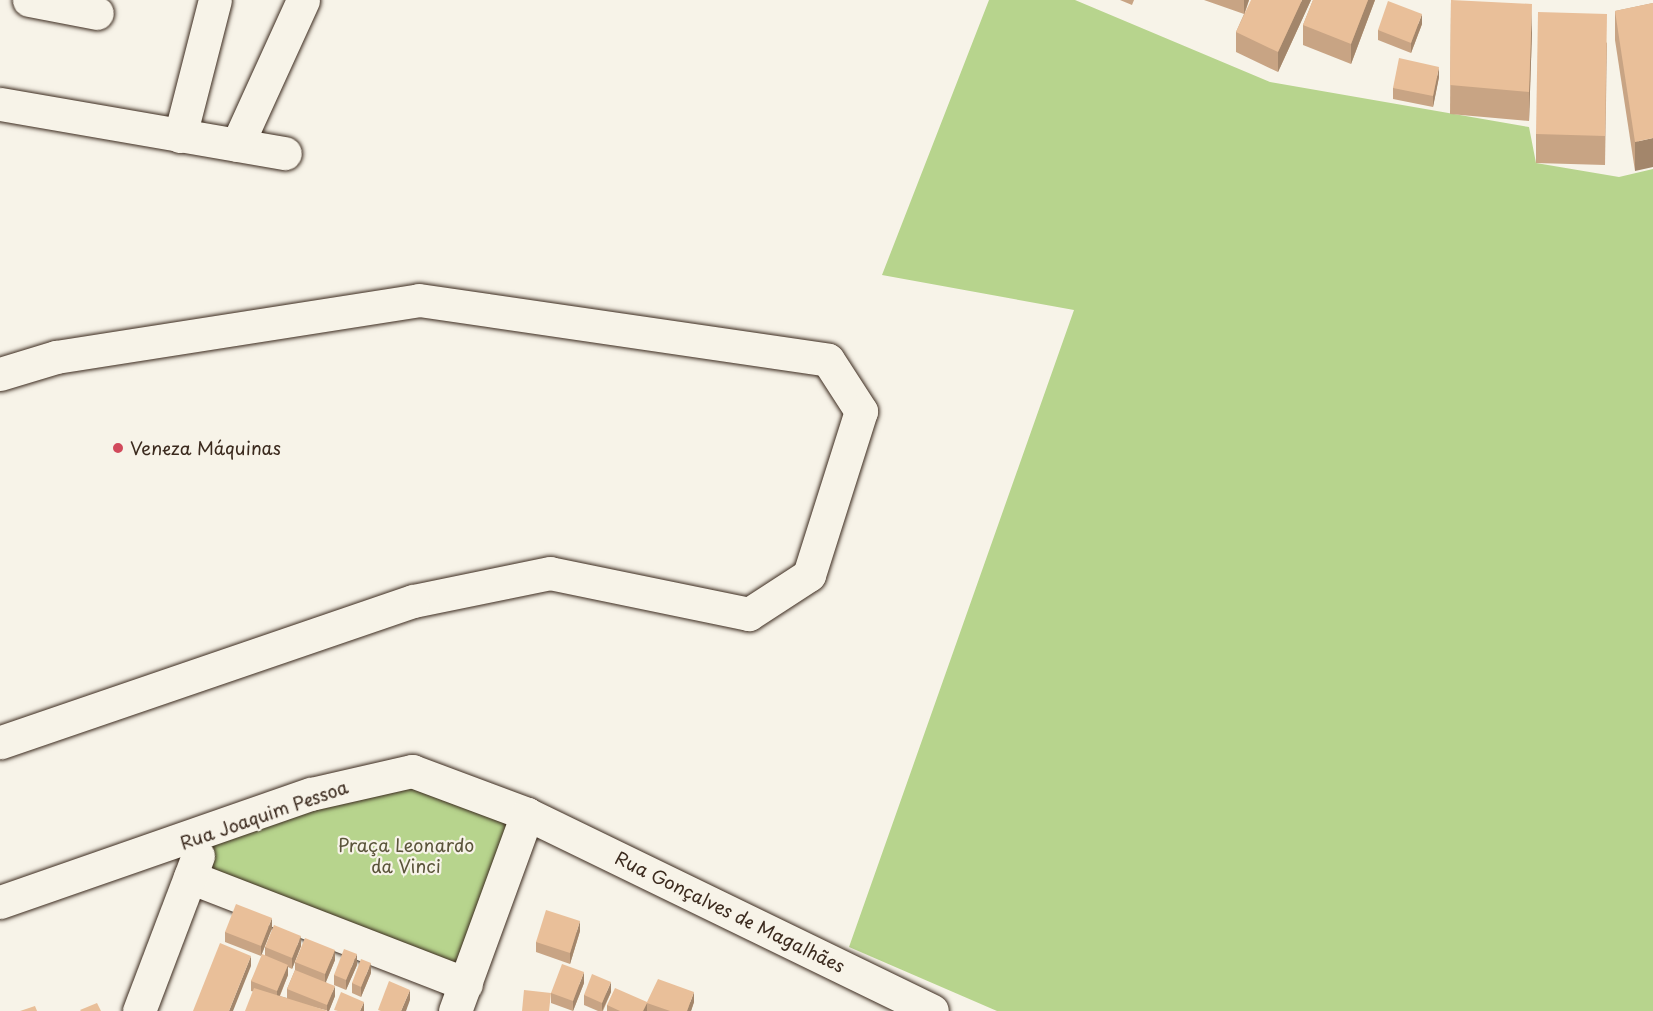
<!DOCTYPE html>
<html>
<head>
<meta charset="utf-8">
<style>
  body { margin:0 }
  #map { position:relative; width:1653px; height:1011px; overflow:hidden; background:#f7f3e8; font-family:"Playpen Sans",sans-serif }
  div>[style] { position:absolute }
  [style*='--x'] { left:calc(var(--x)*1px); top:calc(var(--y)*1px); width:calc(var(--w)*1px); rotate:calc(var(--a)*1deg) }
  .green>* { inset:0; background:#b7d48d }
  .roads { filter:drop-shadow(0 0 2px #3b2a1e) drop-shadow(0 0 2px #3b2a1e) }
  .minor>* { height:33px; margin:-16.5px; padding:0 16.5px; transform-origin:16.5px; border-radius:16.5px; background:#f7f3e8 }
  .wall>* { inset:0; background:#c8a484 }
  .shaded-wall>* { inset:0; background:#a3866b }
  .building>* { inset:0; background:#e9bf99 }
  .dots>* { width:16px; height:16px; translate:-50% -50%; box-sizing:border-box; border:3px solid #f7f3e8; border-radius:50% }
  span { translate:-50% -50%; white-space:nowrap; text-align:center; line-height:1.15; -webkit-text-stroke:4.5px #f7f3e8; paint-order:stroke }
  .poi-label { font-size:18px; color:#3b2a1e }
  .left { translate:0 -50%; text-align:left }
  .street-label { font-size:18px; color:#3b2a1e }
  .park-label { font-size:18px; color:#5a543a }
</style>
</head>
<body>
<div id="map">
  <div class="green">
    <i style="clip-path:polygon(989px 0,1075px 0,1270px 82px,1529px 127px,1536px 163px,1619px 177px,1653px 169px,1653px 1011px,997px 1011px,849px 947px,1074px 310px,882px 275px)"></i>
    <i style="clip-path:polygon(415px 757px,519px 811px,472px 977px,191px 878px,216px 815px)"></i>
  </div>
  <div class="roads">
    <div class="minor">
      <i style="--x:29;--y:0;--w:69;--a:10.8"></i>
      <i style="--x:0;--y:104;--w:289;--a:9.8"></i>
      <i style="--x:180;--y:136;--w:140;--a:-75.6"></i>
      <i style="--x:237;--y:145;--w:159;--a:-65.5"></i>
      <i style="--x:0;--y:374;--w:59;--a:-16.9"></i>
      <i style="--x:56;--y:357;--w:367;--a:-8.9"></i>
      <i style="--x:419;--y:300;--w:413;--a:8.3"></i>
      <i style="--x:828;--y:360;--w:61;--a:57.1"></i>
      <i style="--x:861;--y:411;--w:172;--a:107.6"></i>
      <i style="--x:809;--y:575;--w:72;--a:147"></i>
      <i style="--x:749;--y:614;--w:203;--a:-168.4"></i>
      <i style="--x:550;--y:573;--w:140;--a:168.4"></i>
      <i style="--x:413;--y:601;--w:436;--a:161.1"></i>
      <i style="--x:190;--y:877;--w:296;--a:21.2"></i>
      <i style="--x:0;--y:902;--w:329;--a:-19.2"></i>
      <i style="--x:311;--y:794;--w:104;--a:-12.8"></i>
      <i style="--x:412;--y:771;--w:123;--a:20.5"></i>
      <i style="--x:527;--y:814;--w:450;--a:25.9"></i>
      <i style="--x:139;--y:1011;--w:166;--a:-69.2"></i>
      <i style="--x:455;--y:1011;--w:210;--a:-69.9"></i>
    </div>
  </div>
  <div class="wall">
    <i style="clip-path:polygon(1120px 0,1134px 0,1132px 5px)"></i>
    <i style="clip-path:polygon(1204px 0,1249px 0,1245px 13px,1311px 0,1278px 72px,1236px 52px,1236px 32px,1244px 14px)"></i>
    <i style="clip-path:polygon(1313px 0,1375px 0,1351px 64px,1303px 45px,1303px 25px)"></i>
    <i style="clip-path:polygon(1451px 0,1532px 32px,1529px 121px,1450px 114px)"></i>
    <i style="clip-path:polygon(1653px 3px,1635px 171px,1615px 40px,1615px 11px)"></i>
    <i style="clip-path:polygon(1422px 24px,1411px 53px,1378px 40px,1378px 30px)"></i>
    <i style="clip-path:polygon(1607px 42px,1605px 165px,1536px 163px,1536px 134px)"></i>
    <i style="clip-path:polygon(1439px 77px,1433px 107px,1393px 99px,1393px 88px)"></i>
    <i style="clip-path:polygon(272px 928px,261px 956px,225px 942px,225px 932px)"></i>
    <i style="clip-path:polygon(580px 931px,570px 964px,536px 952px,536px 942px)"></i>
    <i style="clip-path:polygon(301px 946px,292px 969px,288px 967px,288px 975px,280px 996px,287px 998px,287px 989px,295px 970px,295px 962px,335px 960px,326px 982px,335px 996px,329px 1011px,251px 991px,251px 981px,265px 955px,265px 947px)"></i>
    <i style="clip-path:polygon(357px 965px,346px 990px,334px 985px,334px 975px)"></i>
    <i style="clip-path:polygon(371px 973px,361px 997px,352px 993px,352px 983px)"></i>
    <i style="clip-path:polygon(584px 983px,573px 1011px,551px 1003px,551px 993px)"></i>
    <i style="clip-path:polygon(611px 992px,603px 1011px,598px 1011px,584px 1005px,584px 995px)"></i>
    <i style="clip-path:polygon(647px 1002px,694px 1002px,691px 1011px,607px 1011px,607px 1005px)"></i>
  </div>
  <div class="shaded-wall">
    <i style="clip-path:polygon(1244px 0,1249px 0,1244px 14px)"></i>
    <i style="clip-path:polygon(1302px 0,1311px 0,1278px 72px,1278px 52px)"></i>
    <i style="clip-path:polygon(1368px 0,1375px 0,1351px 64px,1351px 44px)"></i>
    <i style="clip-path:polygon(1532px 4px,1532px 32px,1529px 121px,1529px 92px)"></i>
    <i style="clip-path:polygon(1422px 14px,1422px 24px,1411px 53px,1411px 43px)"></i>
    <i style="clip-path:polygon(1439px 67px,1439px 77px,1433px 107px,1433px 96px)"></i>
    <i style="clip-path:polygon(1653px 138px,1653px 167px,1635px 171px,1635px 142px)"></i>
    <i style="clip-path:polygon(272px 918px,272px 928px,261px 956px,261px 946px)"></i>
    <i style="clip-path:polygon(580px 921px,580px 931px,570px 964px,570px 953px)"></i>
    <i style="clip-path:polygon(301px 936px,301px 946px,292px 969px,292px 958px)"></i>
    <i style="clip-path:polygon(335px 950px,335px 960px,325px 984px,325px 974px)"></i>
    <i style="clip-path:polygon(357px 954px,357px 965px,346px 990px,346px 980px)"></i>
    <i style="clip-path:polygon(251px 956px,251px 966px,233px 1011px,229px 1011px)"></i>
    <i style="clip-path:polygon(371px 963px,371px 973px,361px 997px,361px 987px)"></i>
    <i style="clip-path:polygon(288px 965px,288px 975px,277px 1002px,277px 991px)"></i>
    <i style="clip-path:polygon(584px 972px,584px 983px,573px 1011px,573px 1001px)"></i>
    <i style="clip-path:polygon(611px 982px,611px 992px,602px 1011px,602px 1003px)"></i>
    <i style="clip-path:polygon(335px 986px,335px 996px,329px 1011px,327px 1011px,327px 1005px)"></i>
    <i style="clip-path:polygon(410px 990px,410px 1000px,406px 1011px,401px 1011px)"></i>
    <i style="clip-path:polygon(694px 992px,694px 1002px,691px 1011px,687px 1011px)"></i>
    <i style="clip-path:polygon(364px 1002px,364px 1011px,360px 1011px)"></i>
    <i style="clip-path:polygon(647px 1003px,647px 1011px,643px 1011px)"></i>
  </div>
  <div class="building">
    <i style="clip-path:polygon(1251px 0,1302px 0,1278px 52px,1236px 32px)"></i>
    <i style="clip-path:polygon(1313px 0,1368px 0,1351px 44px,1303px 25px)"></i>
    <i style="clip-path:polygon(1451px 0,1532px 4px,1529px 92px,1450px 85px)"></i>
    <i style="clip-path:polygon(1388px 1px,1422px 14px,1411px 43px,1378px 30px)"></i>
    <i style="clip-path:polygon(1653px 3px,1653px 138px,1635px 142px,1615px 11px)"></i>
    <i style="clip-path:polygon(1538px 12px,1607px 14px,1605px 136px,1536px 134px)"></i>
    <i style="clip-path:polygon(1399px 58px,1439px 67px,1433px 96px,1393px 88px)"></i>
    <i style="clip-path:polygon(236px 904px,272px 918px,261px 946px,225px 932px)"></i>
    <i style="clip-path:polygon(546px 910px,580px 921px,570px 953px,536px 942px)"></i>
    <i style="clip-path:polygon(274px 925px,301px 936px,292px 958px,265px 947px)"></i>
    <i style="clip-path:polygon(305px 938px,335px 950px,325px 974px,295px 962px)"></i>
    <i style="clip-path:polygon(220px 943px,251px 956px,229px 1011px,193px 1011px)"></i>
    <i style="clip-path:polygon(344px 949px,357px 954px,346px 980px,334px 975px)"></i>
    <i style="clip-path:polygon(262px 954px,288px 965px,277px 991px,251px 981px)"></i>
    <i style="clip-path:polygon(361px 959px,371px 963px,361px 987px,352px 983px)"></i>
    <i style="clip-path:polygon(562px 964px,584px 972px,573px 1001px,551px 993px,549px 1011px,522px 1011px,524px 990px,551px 993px)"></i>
    <i style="clip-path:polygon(295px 970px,335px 986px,327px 1005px,287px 989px)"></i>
    <i style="clip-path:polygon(592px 974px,611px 982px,602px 1003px,584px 995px)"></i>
    <i style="clip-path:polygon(658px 979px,694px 992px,687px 1011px,670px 1011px,647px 1003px,643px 1011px,620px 1011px,607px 1005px,615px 988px,647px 1002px)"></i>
    <i style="clip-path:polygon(389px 981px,410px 990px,401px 1011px,381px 1011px,378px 1010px)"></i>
    <i style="clip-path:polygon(254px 988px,328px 1011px,245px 1011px)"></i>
    <i style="clip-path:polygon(341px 992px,364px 1002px,360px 1011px,338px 1011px,334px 1010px)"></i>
    <i style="clip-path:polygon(97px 1003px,101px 1011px,81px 1011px,80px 1010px)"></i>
    <i style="clip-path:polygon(35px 1006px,37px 1011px,20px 1011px)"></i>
  </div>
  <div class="dots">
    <i style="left:118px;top:448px;background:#d1495b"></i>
  </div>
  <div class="poi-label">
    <span class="left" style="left:130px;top:448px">Veneza Máquinas</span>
  </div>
  <div class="street-label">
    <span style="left:264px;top:815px;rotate:-19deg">Rua Joaquim Pessoa</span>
    <span style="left:730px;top:912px;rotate:26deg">Rua Gonçalves de Magalhães</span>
  </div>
  <div class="park-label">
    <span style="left:406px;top:856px">Praça Leonardo<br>da Vinci</span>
  </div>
</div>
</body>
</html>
